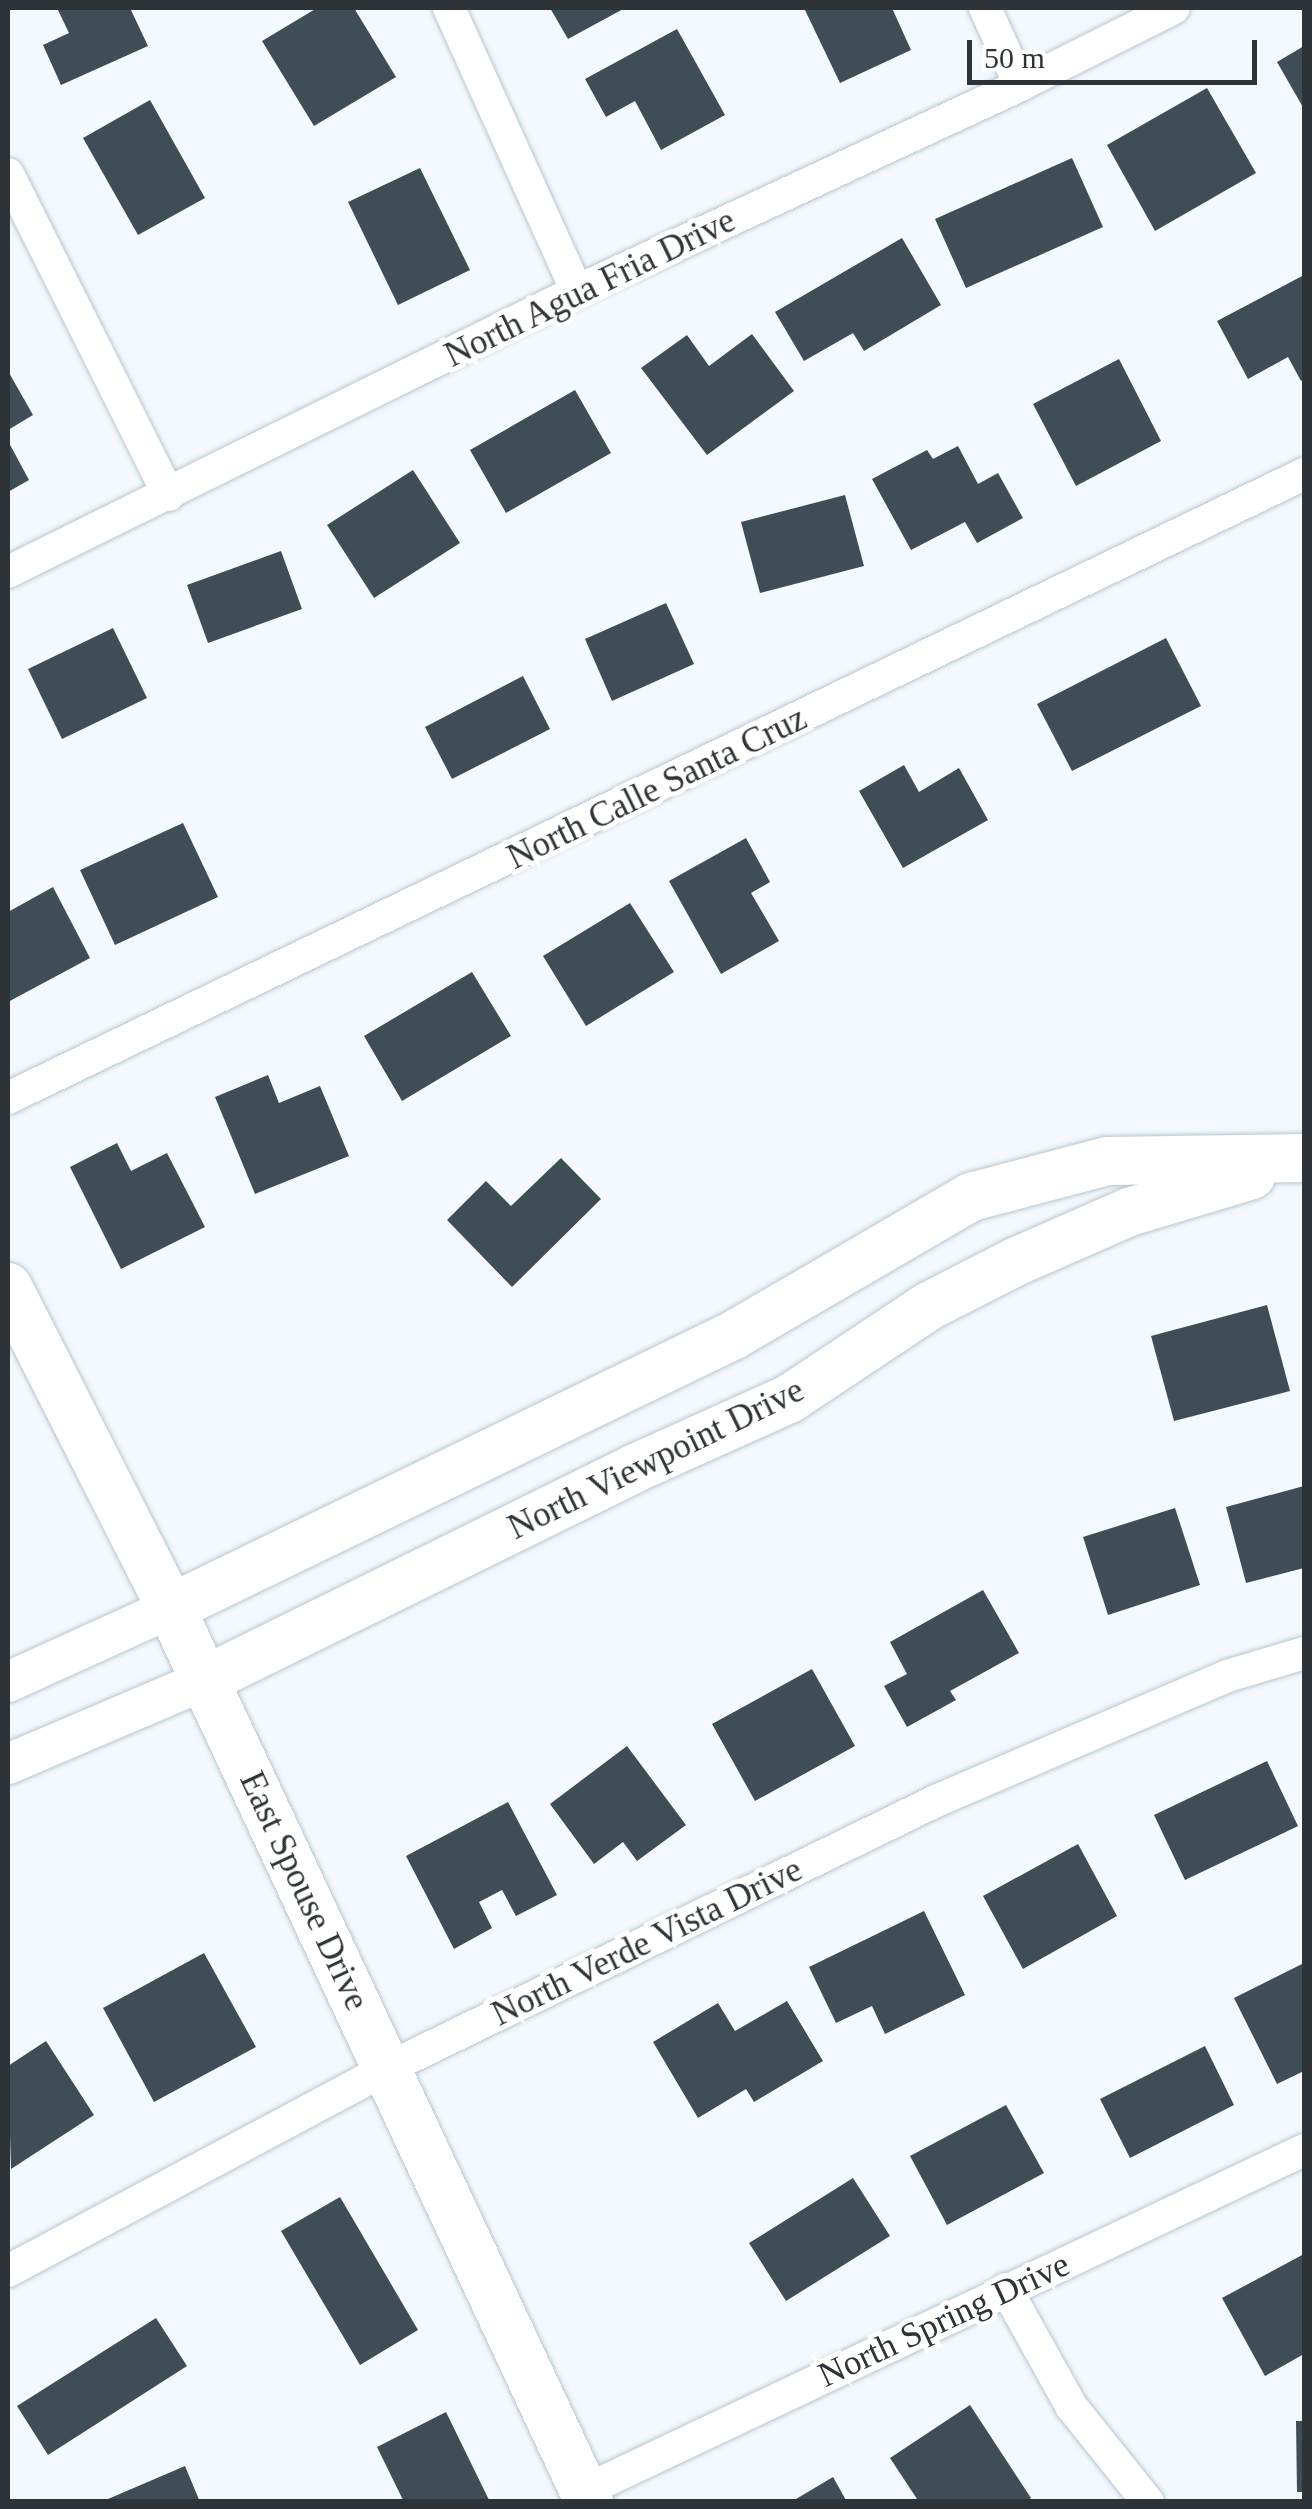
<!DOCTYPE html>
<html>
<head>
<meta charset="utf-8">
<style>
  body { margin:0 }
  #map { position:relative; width:1312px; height:2509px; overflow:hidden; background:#f3f9fe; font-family:"Times New Roman",serif }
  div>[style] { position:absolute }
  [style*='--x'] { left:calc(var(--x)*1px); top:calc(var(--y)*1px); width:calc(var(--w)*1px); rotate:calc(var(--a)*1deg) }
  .building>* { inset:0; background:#3f4d56 }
  .roads { filter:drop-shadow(0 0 2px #b7c6d1) drop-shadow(0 0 2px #b7c6d1) }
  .minor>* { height:32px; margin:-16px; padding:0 16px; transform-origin:16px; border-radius:16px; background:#fff }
  .tertiary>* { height:40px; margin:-20px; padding:0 20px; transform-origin:20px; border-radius:20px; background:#fff }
  .secondary>* { height:48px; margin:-24px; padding:0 24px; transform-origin:24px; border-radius:24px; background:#fff }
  span { translate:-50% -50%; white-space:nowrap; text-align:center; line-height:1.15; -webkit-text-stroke:10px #fff; paint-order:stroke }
  .street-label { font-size:35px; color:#2d3337 }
  .frame { position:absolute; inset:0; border:10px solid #2d3337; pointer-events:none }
  .scale { position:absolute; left:967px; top:40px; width:290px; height:45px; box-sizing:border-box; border:5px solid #2d3337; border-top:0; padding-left:12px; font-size:30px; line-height:35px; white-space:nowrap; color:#2d3337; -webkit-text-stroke:8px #fff; paint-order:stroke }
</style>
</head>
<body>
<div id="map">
  <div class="building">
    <i style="clip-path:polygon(57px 8px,130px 8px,148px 46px,61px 85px,43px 45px,69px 33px)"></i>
    <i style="clip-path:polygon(317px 8px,354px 8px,396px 77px,314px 126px,262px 41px)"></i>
    <i style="clip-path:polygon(550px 8px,625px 8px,568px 39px)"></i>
    <i style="clip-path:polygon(804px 8px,892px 8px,911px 50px,840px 83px)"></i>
    <i style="clip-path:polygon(677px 29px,725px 115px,661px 150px,635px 101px,606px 117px,585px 79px)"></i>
    <i style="clip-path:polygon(1304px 46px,1304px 109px,1277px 62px)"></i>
    <i style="clip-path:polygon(1207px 88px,1256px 173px,1155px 231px,1107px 145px)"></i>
    <i style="clip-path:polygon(150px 100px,205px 198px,138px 235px,83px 138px)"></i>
    <i style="clip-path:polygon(1072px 158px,1103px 227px,966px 288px,935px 219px)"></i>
    <i style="clip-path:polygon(420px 168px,470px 270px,398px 305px,348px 202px)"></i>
    <i style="clip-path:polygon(902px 238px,941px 305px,864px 351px,853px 333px,804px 361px,775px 312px)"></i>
    <i style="clip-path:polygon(1304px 275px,1304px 379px,1301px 381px,1288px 357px,1248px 379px,1217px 321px)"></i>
    <i style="clip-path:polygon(752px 334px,794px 391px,707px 455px,641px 368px,687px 335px,709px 366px)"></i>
    <i style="clip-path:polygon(1119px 359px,1161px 441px,1076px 486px,1033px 404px)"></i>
    <i style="clip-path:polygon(8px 371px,33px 415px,8px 430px)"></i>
    <i style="clip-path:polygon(575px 390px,611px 453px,506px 513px,470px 450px)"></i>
    <i style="clip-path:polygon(8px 441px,29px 480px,8px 492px)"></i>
    <i style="clip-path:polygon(958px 446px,978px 484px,998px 473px,1023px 518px,977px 543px,965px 522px,911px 550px,872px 479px,927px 450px,933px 459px)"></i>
    <i style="clip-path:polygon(413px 470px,460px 543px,374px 598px,327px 525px)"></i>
    <i style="clip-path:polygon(845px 495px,864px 566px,760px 593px,741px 522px)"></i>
    <i style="clip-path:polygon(281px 551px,302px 609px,208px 643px,187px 585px)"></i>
    <i style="clip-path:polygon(666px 603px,694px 664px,612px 701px,585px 639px)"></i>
    <i style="clip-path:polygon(113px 628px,147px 698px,62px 739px,28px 669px)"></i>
    <i style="clip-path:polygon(1166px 638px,1201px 706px,1072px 771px,1037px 704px)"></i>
    <i style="clip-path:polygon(523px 676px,550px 729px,452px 779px,425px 727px)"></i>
    <i style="clip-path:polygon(904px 765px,919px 792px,959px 768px,988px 820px,903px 868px,859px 791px)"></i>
    <i style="clip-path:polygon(183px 823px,218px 897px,115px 945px,80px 870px)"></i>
    <i style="clip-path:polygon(746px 838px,770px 882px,751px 893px,779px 941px,721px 974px,669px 881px)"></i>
    <i style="clip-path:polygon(53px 887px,90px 958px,8px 1002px,8px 912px)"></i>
    <i style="clip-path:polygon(630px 903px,674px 972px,586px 1026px,543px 956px)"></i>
    <i style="clip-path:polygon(472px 972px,511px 1036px,402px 1101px,364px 1036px)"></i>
    <i style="clip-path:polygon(268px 1075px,279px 1103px,320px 1086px,349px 1156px,255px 1194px,215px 1097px)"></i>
    <i style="clip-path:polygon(117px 1143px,131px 1171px,167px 1153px,205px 1227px,121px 1269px,70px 1167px)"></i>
    <i style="clip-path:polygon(561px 1158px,601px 1199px,512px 1287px,447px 1220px,486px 1181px,511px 1206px)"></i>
    <i style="clip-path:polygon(1267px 1305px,1290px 1391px,1174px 1421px,1151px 1336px)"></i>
    <i style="clip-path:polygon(1304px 1486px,1304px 1568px,1246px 1583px,1226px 1507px)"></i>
    <i style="clip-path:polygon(1175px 1508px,1200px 1585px,1108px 1615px,1083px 1537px)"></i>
    <i style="clip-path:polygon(983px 1590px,1019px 1653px,950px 1691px,956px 1700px,907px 1727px,884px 1686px,907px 1674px,890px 1642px)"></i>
    <i style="clip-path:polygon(812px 1669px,855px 1746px,755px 1801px,712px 1724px)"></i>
    <i style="clip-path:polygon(627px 1746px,686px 1825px,637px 1861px,623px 1842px,594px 1864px,550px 1804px)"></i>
    <i style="clip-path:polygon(1267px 1761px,1298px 1826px,1185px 1880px,1154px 1815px)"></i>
    <i style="clip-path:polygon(508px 1802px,557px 1895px,516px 1916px,502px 1890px,479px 1902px,492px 1928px,454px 1949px,406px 1856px)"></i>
    <i style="clip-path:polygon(1078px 1844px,1117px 1916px,1023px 1969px,983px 1896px)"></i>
    <i style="clip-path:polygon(924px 1911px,965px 1995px,885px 2034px,872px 2006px,836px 2023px,809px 1967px)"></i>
    <i style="clip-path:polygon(204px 1953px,256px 2047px,154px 2102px,103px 2008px)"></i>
    <i style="clip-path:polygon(1304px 1963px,1304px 2071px,1277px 2084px,1234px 1998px)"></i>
    <i style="clip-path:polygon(787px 2001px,823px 2061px,754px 2102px,746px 2089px,698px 2118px,653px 2042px,718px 2003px,735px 2031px)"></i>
    <i style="clip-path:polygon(46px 2041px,94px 2115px,11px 2169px,8px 2066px)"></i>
    <i style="clip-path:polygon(1205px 2046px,1234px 2105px,1130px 2158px,1100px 2099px)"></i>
    <i style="clip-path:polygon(1006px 2105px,1044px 2173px,947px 2225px,910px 2156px)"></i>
    <i style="clip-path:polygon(853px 2178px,890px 2236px,786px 2301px,749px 2243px)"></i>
    <i style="clip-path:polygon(340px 2197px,418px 2330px,360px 2365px,281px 2231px)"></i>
    <i style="clip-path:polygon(1304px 2254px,1304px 2354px,1265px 2376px,1222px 2298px)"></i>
    <i style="clip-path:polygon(156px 2318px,187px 2366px,48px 2455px,17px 2406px)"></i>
    <i style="clip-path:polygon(970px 2405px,1031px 2498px,1025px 2502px,919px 2502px,890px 2458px)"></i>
    <i style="clip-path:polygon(446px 2412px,490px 2502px,404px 2502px,377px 2447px)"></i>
    <i style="clip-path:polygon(1296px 2421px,1304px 2421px,1304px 2492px,1297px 2492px)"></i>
    <i style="clip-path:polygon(185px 2466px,200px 2502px,101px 2502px)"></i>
    <i style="clip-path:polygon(833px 2477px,847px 2502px,791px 2502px)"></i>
  </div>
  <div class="roads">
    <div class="minor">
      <i style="--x:449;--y:8;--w:311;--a:65.7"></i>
      <i style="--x:985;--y:8;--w:85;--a:65.6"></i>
      <i style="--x:8;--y:174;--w:359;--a:63.4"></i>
      <i style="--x:8;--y:572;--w:635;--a:-26.28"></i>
      <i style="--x:577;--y:291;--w:489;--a:-24.9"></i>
      <i style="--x:1020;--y:85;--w:172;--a:-26.6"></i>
      <i style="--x:8;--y:1098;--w:1438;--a:-25.71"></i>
      <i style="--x:8;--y:2271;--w:429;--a:-28.1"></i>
      <i style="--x:386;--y:2069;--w:612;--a:-25.98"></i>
      <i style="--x:936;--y:1801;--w:317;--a:-23.2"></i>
      <i style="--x:1227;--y:1676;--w:80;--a:-16.6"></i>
      <i style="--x:1006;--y:2289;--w:134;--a:60.9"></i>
      <i style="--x:1071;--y:2406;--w:123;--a:51.3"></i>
      <i style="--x:584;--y:2491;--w:797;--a:-25.34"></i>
    </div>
    <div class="tertiary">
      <i style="--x:8;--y:1682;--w:179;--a:-24.4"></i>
      <i style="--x:8;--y:1764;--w:214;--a:-23.1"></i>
    </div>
    <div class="secondary">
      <i style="--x:8;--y:1287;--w:360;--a:63.1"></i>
      <i style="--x:171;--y:1608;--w:987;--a:64.94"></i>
      <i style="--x:171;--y:1608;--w:626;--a:-25.87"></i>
      <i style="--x:734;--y:1335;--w:274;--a:-30.2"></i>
      <i style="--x:971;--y:1197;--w:141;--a:-14.8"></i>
      <i style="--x:1107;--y:1161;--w:197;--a:-0.9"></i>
      <i style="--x:205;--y:1680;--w:477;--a:-26.2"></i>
      <i style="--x:633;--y:1469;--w:171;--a:-24.2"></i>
      <i style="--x:789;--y:1399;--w:168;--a:-33.6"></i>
      <i style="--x:929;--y:1306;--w:97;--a:-27.1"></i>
      <i style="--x:1015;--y:1262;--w:124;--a:-23.7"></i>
      <i style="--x:1129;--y:1212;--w:128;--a:-16.7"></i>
    </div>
  </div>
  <div class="street-label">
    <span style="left:590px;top:288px;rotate:-26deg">North Agua Fria Drive</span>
    <span style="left:657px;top:788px;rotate:-26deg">North Calle Santa Cruz</span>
    <span style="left:656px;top:1459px;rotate:-26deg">North Viewpoint Drive</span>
    <span style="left:304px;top:1891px;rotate:65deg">East Spouse Drive</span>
    <span style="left:647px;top:1942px;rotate:-26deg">North Verde Vista Drive</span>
    <span style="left:944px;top:2320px;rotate:-25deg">North Spring Drive</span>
  </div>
  <div class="frame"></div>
  <div class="scale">50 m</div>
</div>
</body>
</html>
